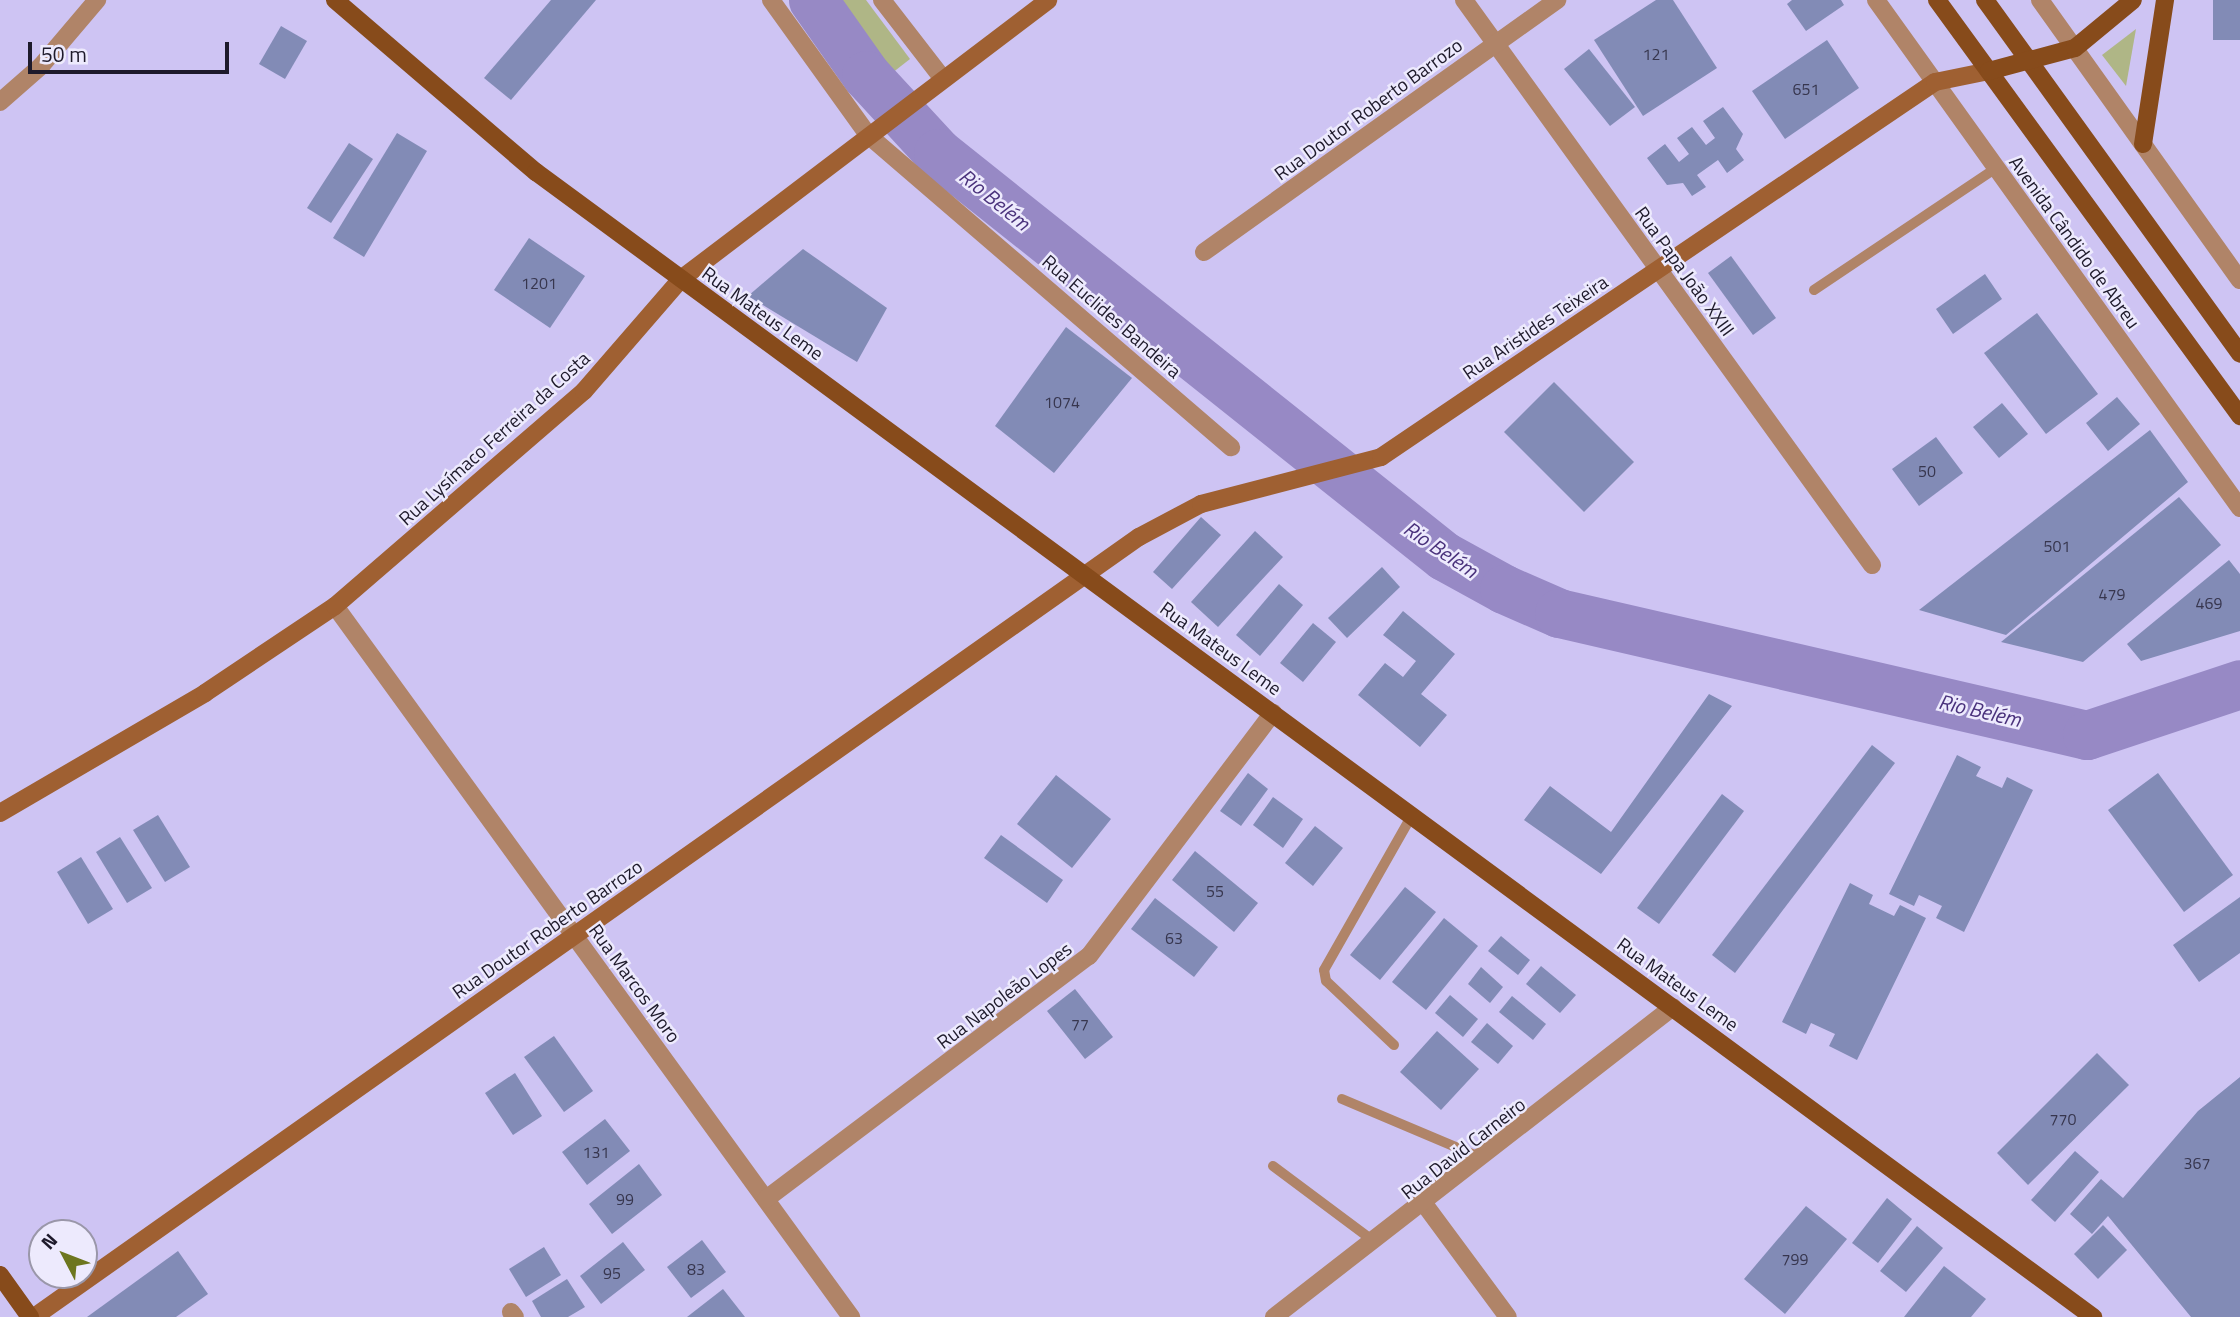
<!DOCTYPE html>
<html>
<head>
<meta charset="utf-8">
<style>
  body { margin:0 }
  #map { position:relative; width:2240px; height:1317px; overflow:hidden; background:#cec4f3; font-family:"Titillium Web",sans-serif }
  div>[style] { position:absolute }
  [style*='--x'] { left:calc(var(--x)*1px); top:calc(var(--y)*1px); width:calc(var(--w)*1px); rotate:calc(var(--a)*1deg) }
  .green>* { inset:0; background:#afb686 }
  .river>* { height:49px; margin:-24.5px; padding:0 24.5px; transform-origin:24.5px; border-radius:24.5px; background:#9789c5 }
  .building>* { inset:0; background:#828bb6 }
  .service>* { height:10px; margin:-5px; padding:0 5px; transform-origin:5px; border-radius:5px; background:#b08468 }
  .minor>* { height:18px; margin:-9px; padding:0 9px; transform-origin:9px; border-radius:9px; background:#b08468 }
  .tertiary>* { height:18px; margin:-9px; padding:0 9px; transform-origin:9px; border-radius:9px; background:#b08468 }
  .secondary>* { height:18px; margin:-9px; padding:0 9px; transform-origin:9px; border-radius:9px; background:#9f6032 }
  .primary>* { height:18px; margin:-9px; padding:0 9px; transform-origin:9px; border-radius:9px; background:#874b1b }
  span { translate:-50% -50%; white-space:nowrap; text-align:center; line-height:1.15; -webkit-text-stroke:5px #edeafd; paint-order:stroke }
  .number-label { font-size:16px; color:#37364e }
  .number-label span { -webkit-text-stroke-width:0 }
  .street-label { font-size:19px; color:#1e1a2b }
  .water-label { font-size:21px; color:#4a327c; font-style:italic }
  .north { position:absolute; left:28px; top:1219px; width:70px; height:70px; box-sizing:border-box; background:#edeafd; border:2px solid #9a97a9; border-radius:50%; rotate:312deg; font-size:19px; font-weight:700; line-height:28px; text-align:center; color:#1e1a2b }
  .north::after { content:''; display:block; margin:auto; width:24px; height:32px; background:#6d761f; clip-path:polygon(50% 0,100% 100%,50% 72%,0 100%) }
  .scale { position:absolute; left:28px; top:42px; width:201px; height:32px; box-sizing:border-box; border:4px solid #1e1a2b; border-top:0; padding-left:9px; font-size:21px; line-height:24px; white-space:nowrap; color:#1e1a2b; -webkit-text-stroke:5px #edeafd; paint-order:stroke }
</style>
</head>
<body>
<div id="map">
  <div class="green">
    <i style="clip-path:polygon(792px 0,866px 0,910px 59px,864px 95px)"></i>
    <i style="clip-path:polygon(2136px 29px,2126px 86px,2102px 55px)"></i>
  </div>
  <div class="river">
    <i style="--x:813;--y:0;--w:92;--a:54.8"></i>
    <i style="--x:866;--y:75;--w:106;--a:47.3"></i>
    <i style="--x:938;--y:153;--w:647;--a:38.54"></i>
    <i style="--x:1444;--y:556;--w:68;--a:28.8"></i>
    <i style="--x:1504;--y:589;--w:60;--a:23.6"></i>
    <i style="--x:1559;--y:613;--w:542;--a:13.01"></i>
    <i style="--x:2087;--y:735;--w:161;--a:-18.4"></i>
  </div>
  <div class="building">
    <i style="clip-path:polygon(551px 0,596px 0,511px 100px,484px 78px)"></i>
    <i style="clip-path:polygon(1656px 0,1673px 0,1717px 68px,1643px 116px,1594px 40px)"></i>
    <i style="clip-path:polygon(1792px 0,1841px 0,1844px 5px,1806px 31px,1787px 4px)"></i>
    <i style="clip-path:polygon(2213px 0,2240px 0,2240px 40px,2213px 40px)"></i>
    <i style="clip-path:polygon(281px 26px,307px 41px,285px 79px,259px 64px)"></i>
    <i style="clip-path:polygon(1827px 40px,1859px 88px,1785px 139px,1752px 91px)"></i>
    <i style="clip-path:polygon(1589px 49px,1635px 107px,1610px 126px,1564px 69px)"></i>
    <i style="clip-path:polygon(1723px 107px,1743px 134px,1736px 149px,1744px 160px,1727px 173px,1718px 160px,1697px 175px,1706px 187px,1692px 196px,1683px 183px,1667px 185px,1647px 158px,1665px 144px,1679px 162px,1689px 154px,1677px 138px,1692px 127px,1706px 145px,1715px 138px,1703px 121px)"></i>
    <i style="clip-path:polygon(397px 133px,427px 151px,364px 257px,333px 238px)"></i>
    <i style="clip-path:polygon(349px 143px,373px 159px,331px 223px,307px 208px)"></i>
    <i style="clip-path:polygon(529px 238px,585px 276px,550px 328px,494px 290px)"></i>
    <i style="clip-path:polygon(803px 249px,887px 308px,857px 362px,748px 296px)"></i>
    <i style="clip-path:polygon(1731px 256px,1776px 318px,1753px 335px,1708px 273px)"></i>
    <i style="clip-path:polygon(1985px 274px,2002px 299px,1953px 334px,1936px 309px)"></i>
    <i style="clip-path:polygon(2037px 313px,2098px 394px,2046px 434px,1984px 353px)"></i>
    <i style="clip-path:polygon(1066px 327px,1132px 378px,1054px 473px,995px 426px)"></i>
    <i style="clip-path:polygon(1554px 382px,1634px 462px,1584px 512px,1504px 432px)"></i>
    <i style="clip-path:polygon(2117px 397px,2140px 424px,2108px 451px,2086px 423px)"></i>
    <i style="clip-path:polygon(2002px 403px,2028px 434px,1999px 458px,1973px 427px)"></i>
    <i style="clip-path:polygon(2150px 430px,2188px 482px,2006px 635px,1919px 610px)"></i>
    <i style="clip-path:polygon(1936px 437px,1963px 473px,1919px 506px,1892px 469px)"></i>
    <i style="clip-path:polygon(2179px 497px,2221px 545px,2083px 662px,2001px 642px)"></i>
    <i style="clip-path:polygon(1201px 517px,1221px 535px,1172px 589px,1153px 572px)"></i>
    <i style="clip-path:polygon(1255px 531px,1283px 557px,1218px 627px,1191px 602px)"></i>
    <i style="clip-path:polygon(2229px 560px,2240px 574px,2240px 631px,2141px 661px,2127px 644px)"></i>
    <i style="clip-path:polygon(1382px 567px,1400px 587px,1347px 638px,1328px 618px)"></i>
    <i style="clip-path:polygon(1279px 584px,1303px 605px,1260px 656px,1236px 635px)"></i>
    <i style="clip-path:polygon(1403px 611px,1455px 654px,1421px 694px,1447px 715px,1420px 747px,1358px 695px,1385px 663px,1403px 677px,1416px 661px,1383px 635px)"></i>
    <i style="clip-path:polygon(1313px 623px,1336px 642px,1303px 682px,1280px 663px)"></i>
    <i style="clip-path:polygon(1709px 694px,1732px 706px,1601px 874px,1524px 820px,1550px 786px,1611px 832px)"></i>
    <i style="clip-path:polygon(1872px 745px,1895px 763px,1735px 973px,1712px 955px)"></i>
    <i style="clip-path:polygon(1957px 755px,1981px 767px,1976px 776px,2002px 788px,2007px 777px,2033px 790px,1964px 932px,1936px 918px,1942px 906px,1919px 895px,1914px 906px,1889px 894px)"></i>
    <i style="clip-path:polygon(1248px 773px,1268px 789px,1241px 826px,1220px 811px)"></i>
    <i style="clip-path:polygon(2158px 773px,2233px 875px,2184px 912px,2108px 810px)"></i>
    <i style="clip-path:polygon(1056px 775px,1111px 819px,1072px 868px,1017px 824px)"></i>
    <i style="clip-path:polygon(1722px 794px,1744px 811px,1659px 924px,1637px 908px)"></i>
    <i style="clip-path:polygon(1273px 797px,1303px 819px,1283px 848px,1253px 825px)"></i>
    <i style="clip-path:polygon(158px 815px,190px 867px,165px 882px,133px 830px)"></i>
    <i style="clip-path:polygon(1315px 826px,1343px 848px,1313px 886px,1285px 863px)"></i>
    <i style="clip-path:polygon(1001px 835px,1063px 880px,1047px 903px,984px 858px)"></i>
    <i style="clip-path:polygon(120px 837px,152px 888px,127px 903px,96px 852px)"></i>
    <i style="clip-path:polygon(1195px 851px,1258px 903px,1234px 932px,1172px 880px)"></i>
    <i style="clip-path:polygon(81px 857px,113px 909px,88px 924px,57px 872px)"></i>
    <i style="clip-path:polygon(1850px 883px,1873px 895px,1869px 904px,1894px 916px,1900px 905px,1926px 918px,1857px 1060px,1829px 1046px,1835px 1034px,1811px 1023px,1806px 1034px,1782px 1022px)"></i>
    <i style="clip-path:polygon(1405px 887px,1436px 912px,1380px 980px,1350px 955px)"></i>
    <i style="clip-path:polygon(2240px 897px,2240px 953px,2199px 982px,2173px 945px)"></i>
    <i style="clip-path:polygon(1155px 898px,1218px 947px,1194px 977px,1131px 929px)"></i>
    <i style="clip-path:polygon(1444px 918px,1478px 946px,1426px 1010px,1392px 982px)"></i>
    <i style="clip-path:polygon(1501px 936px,1530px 960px,1518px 975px,1488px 951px)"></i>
    <i style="clip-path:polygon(1541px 966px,1576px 995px,1560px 1013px,1526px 984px)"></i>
    <i style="clip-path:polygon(1481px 967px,1503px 987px,1490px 1003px,1468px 984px)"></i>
    <i style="clip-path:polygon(1075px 989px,1113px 1037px,1085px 1059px,1047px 1011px)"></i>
    <i style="clip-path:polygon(1450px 995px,1478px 1019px,1463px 1037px,1435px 1013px)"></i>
    <i style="clip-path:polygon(1512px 996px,1546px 1024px,1533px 1040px,1499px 1012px)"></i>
    <i style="clip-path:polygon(1487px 1023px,1513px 1046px,1498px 1064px,1471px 1042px)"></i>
    <i style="clip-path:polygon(1437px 1031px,1479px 1069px,1441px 1110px,1400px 1072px)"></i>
    <i style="clip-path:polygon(554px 1036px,593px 1091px,564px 1112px,524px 1057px)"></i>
    <i style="clip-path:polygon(2097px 1053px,2129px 1085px,2028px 1185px,1997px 1153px)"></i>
    <i style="clip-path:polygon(515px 1073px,542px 1116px,513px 1135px,485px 1093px)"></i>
    <i style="clip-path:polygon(2240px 1077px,2240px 1317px,2191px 1317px,2108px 1216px,2092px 1234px,2070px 1214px,2101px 1179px,2123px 1198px,2198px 1111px)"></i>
    <i style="clip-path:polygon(605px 1119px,630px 1151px,587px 1185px,562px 1152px)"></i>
    <i style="clip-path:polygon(2075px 1151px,2099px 1172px,2055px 1222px,2031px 1200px)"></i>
    <i style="clip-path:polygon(639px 1164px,662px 1195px,612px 1234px,589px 1204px)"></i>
    <i style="clip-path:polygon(1887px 1198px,1912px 1219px,1878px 1263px,1852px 1243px)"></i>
    <i style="clip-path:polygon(1806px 1206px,1847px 1239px,1785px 1314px,1744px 1279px)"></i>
    <i style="clip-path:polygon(2103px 1225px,2127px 1250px,2098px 1279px,2074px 1254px)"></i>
    <i style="clip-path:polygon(1917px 1226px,1943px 1248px,1906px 1292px,1880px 1271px)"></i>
    <i style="clip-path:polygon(702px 1240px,726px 1272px,691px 1298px,667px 1267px)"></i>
    <i style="clip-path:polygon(623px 1242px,645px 1270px,601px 1304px,580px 1276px)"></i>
    <i style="clip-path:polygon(544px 1247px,561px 1275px,526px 1297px,509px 1269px)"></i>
    <i style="clip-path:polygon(178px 1251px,208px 1294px,176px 1317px,87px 1317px)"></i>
    <i style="clip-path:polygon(1944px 1266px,1986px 1299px,1971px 1317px,1904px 1317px)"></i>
    <i style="clip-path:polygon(567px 1279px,585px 1307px,568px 1317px,541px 1317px,532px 1301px)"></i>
    <i style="clip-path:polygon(723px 1289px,745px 1317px,687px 1317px)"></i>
  </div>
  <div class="service">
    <i style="--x:1814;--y:290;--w:219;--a:-33.8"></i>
    <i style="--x:1394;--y:1045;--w:93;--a:-136.7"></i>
    <i style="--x:1326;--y:981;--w:11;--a:-100"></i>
    <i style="--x:1324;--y:970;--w:178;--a:-60.4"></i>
    <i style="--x:1342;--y:1099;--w:152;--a:22.9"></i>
    <i style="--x:1273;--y:1166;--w:127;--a:36.7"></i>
  </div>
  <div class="minor">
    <i style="--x:771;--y:0;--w:166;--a:54.3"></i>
    <i style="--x:868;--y:135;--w:479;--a:40.7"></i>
    <i style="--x:882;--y:0;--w:100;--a:52.3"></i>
    <i style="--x:1464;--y:0;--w:697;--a:54.17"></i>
    <i style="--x:0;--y:102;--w:55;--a:-41.3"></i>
    <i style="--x:41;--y:66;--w:87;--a:-49.7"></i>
    <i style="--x:1204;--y:252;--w:434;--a:-35.5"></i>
    <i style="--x:335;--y:606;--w:879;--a:54.03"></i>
    <i style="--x:766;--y:1199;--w:404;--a:-37"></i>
    <i style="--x:1089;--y:956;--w:305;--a:-52.9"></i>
    <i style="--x:1425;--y:1205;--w:139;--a:53.5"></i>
    <i style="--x:511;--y:1312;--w:6;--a:51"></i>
    <i style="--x:1274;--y:1317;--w:505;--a:-37.85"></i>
  </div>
  <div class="tertiary">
    <i style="--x:1876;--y:0;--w:625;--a:54.38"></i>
    <i style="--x:2040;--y:0;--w:344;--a:54.5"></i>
  </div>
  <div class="secondary">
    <i style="--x:0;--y:813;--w:238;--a:-30.3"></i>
    <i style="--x:205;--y:693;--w:156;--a:-33.8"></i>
    <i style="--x:335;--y:606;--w:329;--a:-40.8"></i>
    <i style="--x:584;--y:391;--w:148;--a:-49.1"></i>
    <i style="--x:681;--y:279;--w:461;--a:-37.2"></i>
    <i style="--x:34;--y:1317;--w:1353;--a:-35.22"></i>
    <i style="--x:1139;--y:537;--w:70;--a:-28"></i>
    <i style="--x:1201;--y:504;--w:186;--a:-14.6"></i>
    <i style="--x:1381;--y:457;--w:669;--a:-34.09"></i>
    <i style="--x:1935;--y:82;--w:55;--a:-11.5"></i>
  </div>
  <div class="primary">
    <i style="--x:335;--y:0;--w:265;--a:40.6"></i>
    <i style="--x:536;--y:172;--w:1933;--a:36.33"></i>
    <i style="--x:1937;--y:0;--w:515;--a:53.93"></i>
    <i style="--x:1985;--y:0;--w:436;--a:54.2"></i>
    <i style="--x:1989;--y:71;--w:89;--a:-15"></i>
    <i style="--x:2075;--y:48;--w:75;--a:-39.6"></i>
    <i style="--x:2143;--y:144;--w:146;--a:-81.3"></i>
    <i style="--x:0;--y:1275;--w:52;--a:54.5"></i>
  </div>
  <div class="number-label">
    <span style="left:1656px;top:54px">121</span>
    <span style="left:1806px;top:89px">651</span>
    <span style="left:539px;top:283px">1201</span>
    <span style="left:1062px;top:402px">1074</span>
    <span style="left:1927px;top:471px">50</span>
    <span style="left:2057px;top:546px">501</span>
    <span style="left:2112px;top:594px">479</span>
    <span style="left:2209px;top:603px">469</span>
    <span style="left:1215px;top:891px">55</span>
    <span style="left:1174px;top:938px">63</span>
    <span style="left:1080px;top:1024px">77</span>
    <span style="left:2063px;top:1119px">770</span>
    <span style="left:596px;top:1152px">131</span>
    <span style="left:2197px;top:1163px">367</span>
    <span style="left:625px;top:1199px">99</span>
    <span style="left:1795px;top:1259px">799</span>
    <span style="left:696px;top:1269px">83</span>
    <span style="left:612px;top:1273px">95</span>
  </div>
  <div class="street-label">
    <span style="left:1368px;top:109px;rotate:-36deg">Rua Doutor Roberto Barrozo</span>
    <span style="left:2075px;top:242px;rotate:54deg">Avenida Cândido de Abreu</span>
    <span style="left:1685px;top:271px;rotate:54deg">Rua Papa João XXIII</span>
    <span style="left:763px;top:313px;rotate:36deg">Rua Mateus Leme</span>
    <span style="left:1112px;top:316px;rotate:41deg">Rua Euclides Bandeira</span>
    <span style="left:1535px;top:327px;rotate:-34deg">Rua Aristides Teixeira</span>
    <span style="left:494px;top:438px;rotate:-42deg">Rua Lysímaco Ferreira da Costa</span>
    <span style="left:1221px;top:648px;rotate:36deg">Rua Mateus Leme</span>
    <span style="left:547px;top:929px;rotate:-35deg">Rua Doutor Roberto Barrozo</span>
    <span style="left:635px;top:983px;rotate:54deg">Rua Marcos Moro</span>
    <span style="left:1678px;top:984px;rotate:36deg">Rua Mateus Leme</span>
    <span style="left:1004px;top:995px;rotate:-37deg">Rua Napoleão Lopes</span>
    <span style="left:1463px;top:1148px;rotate:-38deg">Rua David Carneiro</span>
  </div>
  <div class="water-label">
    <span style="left:995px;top:199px;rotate:39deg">Rio Belém</span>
    <span style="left:1441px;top:549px;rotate:34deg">Rio Belém</span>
    <span style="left:1980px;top:710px;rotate:13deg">Rio Belém</span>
  </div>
  <div class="north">N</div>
  <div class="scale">50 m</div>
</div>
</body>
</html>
